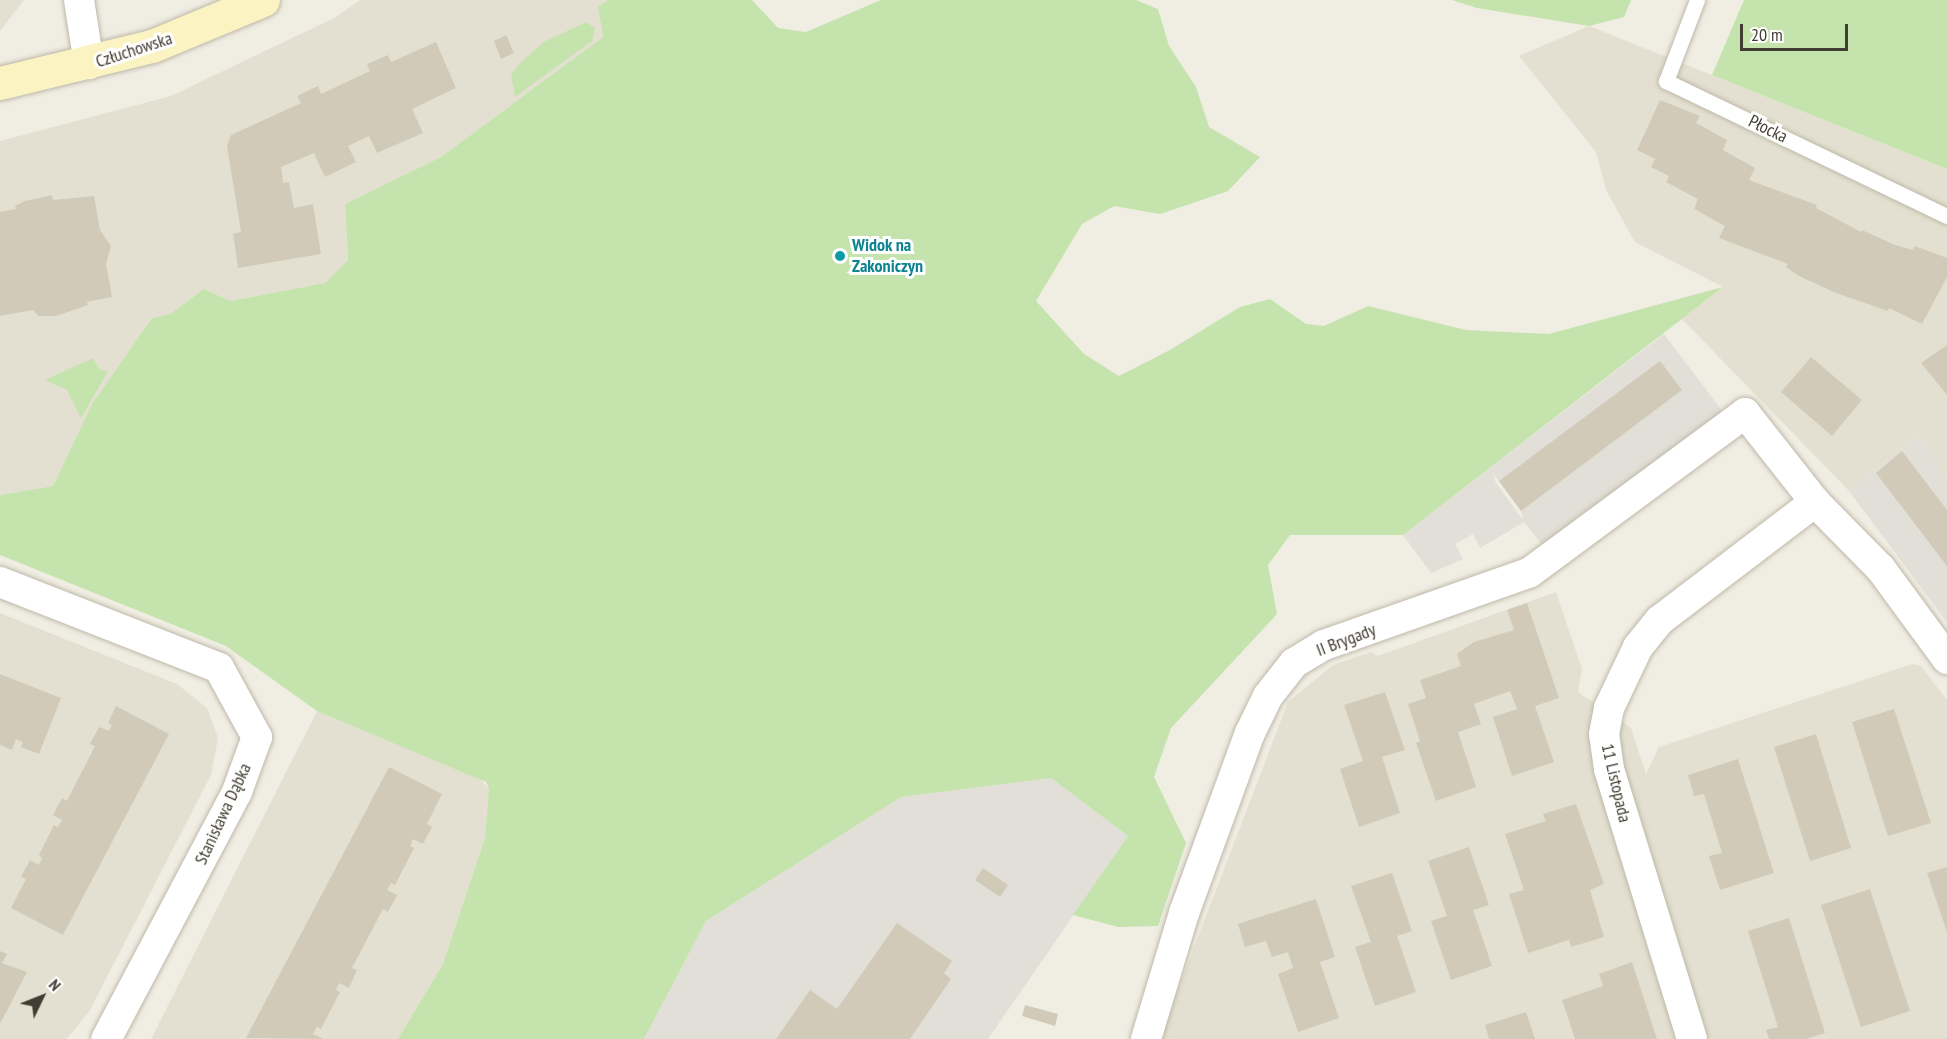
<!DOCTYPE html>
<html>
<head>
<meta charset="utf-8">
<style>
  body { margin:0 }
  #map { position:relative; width:1947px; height:1039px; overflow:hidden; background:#f0ede3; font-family:"PT Sans Narrow",sans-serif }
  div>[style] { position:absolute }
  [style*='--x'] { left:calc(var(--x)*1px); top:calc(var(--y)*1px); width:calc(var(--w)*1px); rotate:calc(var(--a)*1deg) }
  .residential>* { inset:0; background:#e4e0d1 }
  .industrial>* { inset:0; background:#e2dfd8 }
  .green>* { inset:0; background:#c5e3ad }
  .building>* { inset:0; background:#d1cab9 }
  .roads { filter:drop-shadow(0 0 2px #beb9a9) drop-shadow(0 0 2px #beb9a9) }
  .lane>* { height:15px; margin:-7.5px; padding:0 7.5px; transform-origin:7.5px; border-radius:7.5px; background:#fff }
  .street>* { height:30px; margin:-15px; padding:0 15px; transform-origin:15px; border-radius:15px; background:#fff }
  .secondary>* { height:33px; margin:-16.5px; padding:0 16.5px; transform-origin:16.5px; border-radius:16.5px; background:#fbf3c2 }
  .dots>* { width:16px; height:16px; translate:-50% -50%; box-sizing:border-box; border:3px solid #fff; border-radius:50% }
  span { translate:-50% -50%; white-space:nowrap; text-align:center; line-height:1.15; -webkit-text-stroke:6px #fff; paint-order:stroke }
  .street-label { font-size:18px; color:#423d33 }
  .culture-label { font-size:18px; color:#0d838f; font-weight:700 }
  .left { translate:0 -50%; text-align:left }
  .north { position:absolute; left:12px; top:967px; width:60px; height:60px; -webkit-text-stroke:4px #fff; paint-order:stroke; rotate:47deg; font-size:16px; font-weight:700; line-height:24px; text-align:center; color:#423d33 }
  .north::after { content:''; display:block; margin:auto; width:21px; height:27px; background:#423d33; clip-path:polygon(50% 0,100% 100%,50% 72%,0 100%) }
  .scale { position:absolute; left:1740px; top:24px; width:108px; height:27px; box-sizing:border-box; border:3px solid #423d33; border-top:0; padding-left:8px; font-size:18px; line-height:21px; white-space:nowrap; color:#423d33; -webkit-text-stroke:4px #fff; paint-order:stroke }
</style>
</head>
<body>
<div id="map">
  <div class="residential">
    <i style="clip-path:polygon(0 0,24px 0,0 31px)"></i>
    <i style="clip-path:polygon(360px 0,608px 0,598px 7px,603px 37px,441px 157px,345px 204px,348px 261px,325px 283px,231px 301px,204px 289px,170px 314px,152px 318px,92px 404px,53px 486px,0 495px,0 141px,171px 96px,334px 18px)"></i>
    <i style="clip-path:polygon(1589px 26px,1947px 169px,1947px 475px,1917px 436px,1849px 491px,1682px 319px,1723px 287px,1635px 242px,1606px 190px,1596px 152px,1519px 56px)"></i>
    <i style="clip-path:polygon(1556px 592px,1582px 669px,1578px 692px,1631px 728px,1646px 774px,1659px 747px,1912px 664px,1921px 666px,1947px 700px,1947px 1039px,1159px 1039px,1288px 702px,1333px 665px,1371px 652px,1378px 656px)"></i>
    <i style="clip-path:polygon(0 613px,177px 684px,207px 708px,218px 738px,211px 775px,90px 1010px,67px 1039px,0 1039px)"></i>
    <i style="clip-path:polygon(317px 711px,478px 777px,489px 788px,485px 838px,443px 964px,398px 1039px,151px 1039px)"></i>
  </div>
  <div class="industrial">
    <i style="clip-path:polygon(evenodd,1664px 334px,1723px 412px,1544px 547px,1524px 522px,1480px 548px,1473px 534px,1455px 544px,1463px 559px,1431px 573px,1403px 535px,1664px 334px,1492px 472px,1521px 511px,1523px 520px,1496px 483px,1492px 472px)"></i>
    <i style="clip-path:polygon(1917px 436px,1947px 475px,1947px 622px,1849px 491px)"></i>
    <i style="clip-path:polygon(1051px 778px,1128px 836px,988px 1039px,644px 1039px,706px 921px,901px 797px)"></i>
  </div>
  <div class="green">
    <i style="clip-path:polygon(608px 0,752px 0,778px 28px,806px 32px,881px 0,1136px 0,1158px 9px,1169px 46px,1196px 87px,1209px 127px,1260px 157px,1228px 191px,1160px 214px,1114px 206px,1082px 224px,1036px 301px,1084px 354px,1119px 376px,1170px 350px,1240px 307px,1270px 299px,1306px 324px,1324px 326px,1368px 306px,1466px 330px,1549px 334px,1723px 287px,1403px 535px,1290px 535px,1268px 565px,1277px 614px,1171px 728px,1154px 777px,1186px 843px,1158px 926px,1118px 927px,1073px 915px,1128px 836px,1051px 778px,901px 797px,706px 921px,644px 1039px,398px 1039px,443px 964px,485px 838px,489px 788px,486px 782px,317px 711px,226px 646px,0 555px,0 495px,53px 486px,92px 404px,152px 318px,170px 314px,204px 289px,231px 301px,325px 283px,348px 260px,345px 204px,441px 157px,603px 37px,598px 7px)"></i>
    <i style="clip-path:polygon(1452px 0,1631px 0,1624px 17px,1589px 26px,1477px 8px)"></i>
    <i style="clip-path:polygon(1744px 0,1947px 0,1947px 169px,1712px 75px)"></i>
    <i style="clip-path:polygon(586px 22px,595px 28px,592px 41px,515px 97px,511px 75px,520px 63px,544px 42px)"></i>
    <i style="clip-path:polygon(93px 358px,100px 370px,108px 371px,81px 418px,67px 390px,45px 380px)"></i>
  </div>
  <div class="building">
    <i style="clip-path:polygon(506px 35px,514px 53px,501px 59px,494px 41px)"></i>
    <i style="clip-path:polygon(436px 42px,456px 88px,412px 109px,423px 133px,377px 153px,369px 136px,348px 146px,356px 162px,325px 177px,314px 153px,281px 167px,283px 183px,289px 182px,294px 208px,313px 204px,321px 254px,238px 268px,233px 234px,241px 232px,227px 146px,231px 135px,301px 103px,297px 96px,318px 86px,321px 94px,370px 71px,367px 64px,388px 55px,391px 62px)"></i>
    <i style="clip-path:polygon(1660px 100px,1700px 116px,1696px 123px,1727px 140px,1723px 150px,1755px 168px,1749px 180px,1817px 205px,1816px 208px,1861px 232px,1862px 230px,1895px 245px,1913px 250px,1915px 246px,1947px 258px,1947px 277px,1922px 324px,1889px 308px,1888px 311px,1836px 293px,1801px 277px,1786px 267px,1788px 264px,1719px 238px,1725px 226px,1694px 209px,1698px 199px,1666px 182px,1669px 176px,1651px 167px,1655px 159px,1637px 150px)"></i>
    <i style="clip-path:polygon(52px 195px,53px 200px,94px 196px,100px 230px,111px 246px,106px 264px,112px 297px,87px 302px,88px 305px,56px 316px,38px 316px,33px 310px,0 316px,0 212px,16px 209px,15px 206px,25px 201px)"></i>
    <i style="clip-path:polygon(1947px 345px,1947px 395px,1921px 363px)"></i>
    <i style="clip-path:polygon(1811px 357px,1862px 400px,1832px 436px,1781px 392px)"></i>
    <i style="clip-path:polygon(1660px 361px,1682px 390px,1521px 511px,1499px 481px)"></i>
    <i style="clip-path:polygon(1902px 451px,1947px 510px,1947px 566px,1876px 473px)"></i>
    <i style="clip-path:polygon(1527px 603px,1559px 698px,1535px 706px,1554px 762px,1512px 776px,1493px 717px,1517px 709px,1510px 691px,1474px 704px,1481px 724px,1458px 732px,1476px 787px,1436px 801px,1416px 743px,1420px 741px,1408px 704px,1426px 698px,1420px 680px,1461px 666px,1457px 654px,1474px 642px,1514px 630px,1507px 610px)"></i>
    <i style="clip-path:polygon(0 674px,61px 698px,39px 754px,21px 747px,23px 742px,16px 739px,12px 750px,0 745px)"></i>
    <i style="clip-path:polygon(1385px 692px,1405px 750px,1382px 757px,1400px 813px,1359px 827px,1340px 769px,1363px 761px,1344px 705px)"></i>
    <i style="clip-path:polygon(116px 706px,169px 734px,63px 935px,11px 908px,26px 879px,21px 877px,30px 860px,39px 865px,42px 858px,39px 855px,54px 825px,58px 827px,62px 820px,53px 815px,62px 798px,67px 801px,95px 746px,90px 744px,99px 727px,109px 731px,112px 725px,108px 723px)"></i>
    <i style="clip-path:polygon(1894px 709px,1931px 823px,1888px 836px,1852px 722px)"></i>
    <i style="clip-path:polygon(1816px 734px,1851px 848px,1810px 861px,1774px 747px)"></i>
    <i style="clip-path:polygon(1738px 759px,1774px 873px,1720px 890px,1709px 856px,1722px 853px,1704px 794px,1694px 796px,1688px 775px)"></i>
    <i style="clip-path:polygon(389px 767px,442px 794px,427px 824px,432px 827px,423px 844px,413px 839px,410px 846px,414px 848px,395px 885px,391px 883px,387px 890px,397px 895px,388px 912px,383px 909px,352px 968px,357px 970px,349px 988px,339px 983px,336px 990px,340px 992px,321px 1029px,317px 1027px,313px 1034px,324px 1039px,246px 1038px)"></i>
    <i style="clip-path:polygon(1576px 804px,1604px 884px,1590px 890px,1604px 937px,1571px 947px,1569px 940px,1528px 953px,1509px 894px,1524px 890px,1505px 834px,1546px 821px,1543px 814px)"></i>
    <i style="clip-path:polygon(1469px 847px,1489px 905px,1473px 910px,1492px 966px,1451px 980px,1431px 921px,1447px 916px,1428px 861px)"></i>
    <i style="clip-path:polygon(1947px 867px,1947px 932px,1927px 873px)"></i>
    <i style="clip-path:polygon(983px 868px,1008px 885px,1000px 897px,975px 880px)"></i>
    <i style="clip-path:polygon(1392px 873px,1412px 931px,1397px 936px,1416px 992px,1375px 1006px,1355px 947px,1371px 942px,1351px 886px)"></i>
    <i style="clip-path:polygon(1870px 889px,1910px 1011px,1861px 1027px,1821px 905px)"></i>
    <i style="clip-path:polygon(1316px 899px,1335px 957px,1320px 962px,1339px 1018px,1298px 1032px,1278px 974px,1293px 968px,1288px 952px,1272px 957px,1266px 941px,1245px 947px,1238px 924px)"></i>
    <i style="clip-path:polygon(1789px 918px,1825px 1033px,1806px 1039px,1769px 1039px,1766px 1030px,1778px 1027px,1748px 931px)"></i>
    <i style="clip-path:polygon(897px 923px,952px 961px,944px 973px,951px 979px,910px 1039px,776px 1039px,810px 990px,837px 1009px)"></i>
    <i style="clip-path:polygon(0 951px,7px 954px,2px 963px,27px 972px,0 1024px)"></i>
    <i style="clip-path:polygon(1632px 962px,1657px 1039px,1575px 1039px,1562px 1000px,1603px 986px,1599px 974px)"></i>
    <i style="clip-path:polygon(1025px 1005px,1058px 1014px,1055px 1026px,1022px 1016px)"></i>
    <i style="clip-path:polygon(1526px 1012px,1535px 1039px,1489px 1039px,1485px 1025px)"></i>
  </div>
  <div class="roads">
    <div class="lane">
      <i style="--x:1697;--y:0;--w:87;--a:110.9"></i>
      <i style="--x:1666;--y:81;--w:312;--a:25.7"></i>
    </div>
    <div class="street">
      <i style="--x:79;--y:0;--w:65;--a:81.1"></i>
      <i style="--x:0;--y:582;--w:235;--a:21.4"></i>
      <i style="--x:219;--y:668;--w:79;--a:61.2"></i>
      <i style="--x:257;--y:737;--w:59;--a:110"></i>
      <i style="--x:237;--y:792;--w:280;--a:117.9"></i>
      <i style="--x:1146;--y:1039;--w:132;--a:-73.2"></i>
      <i style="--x:1184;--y:913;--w:192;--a:-69.9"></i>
      <i style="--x:1250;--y:733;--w:41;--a:-64.1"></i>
      <i style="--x:1268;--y:696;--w:42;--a:-51.8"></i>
      <i style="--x:1294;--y:663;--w:35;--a:-31"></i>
      <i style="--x:1324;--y:645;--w:217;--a:-19.4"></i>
      <i style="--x:1529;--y:573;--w:269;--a:-36.5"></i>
      <i style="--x:1745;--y:413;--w:113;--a:51.8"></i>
      <i style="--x:1815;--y:502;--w:94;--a:45.4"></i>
      <i style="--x:1881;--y:569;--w:112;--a:53.7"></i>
      <i style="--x:1692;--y:1039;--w:282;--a:-107.1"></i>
      <i style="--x:1609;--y:769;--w:35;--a:-98"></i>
      <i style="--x:1604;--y:734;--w:26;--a:-79"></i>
      <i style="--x:1609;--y:708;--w:68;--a:-64.6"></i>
      <i style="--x:1638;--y:647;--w:35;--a:-51"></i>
      <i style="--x:1660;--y:620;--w:195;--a:-37.3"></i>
    </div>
    <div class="secondary">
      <i style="--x:0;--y:83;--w:156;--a:-13.7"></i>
      <i style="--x:152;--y:46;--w:120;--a:-22.5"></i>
    </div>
  </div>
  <div class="dots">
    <i style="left:840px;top:256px;background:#0f9aa8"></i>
  </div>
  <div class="street-label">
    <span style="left:134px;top:50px;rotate:-18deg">Człuchowska</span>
    <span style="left:1768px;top:129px;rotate:26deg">Płocka</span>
    <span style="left:1346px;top:640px;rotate:-21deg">II Brygady</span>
    <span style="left:1616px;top:783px;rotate:77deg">11 Listopada</span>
    <span style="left:223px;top:814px;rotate:-65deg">Stanisława Dąbka</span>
  </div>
  <div class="culture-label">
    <span class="left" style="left:852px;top:256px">Widok na<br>Zakoniczyn</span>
  </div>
  <div class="north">N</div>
  <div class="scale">20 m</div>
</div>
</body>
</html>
